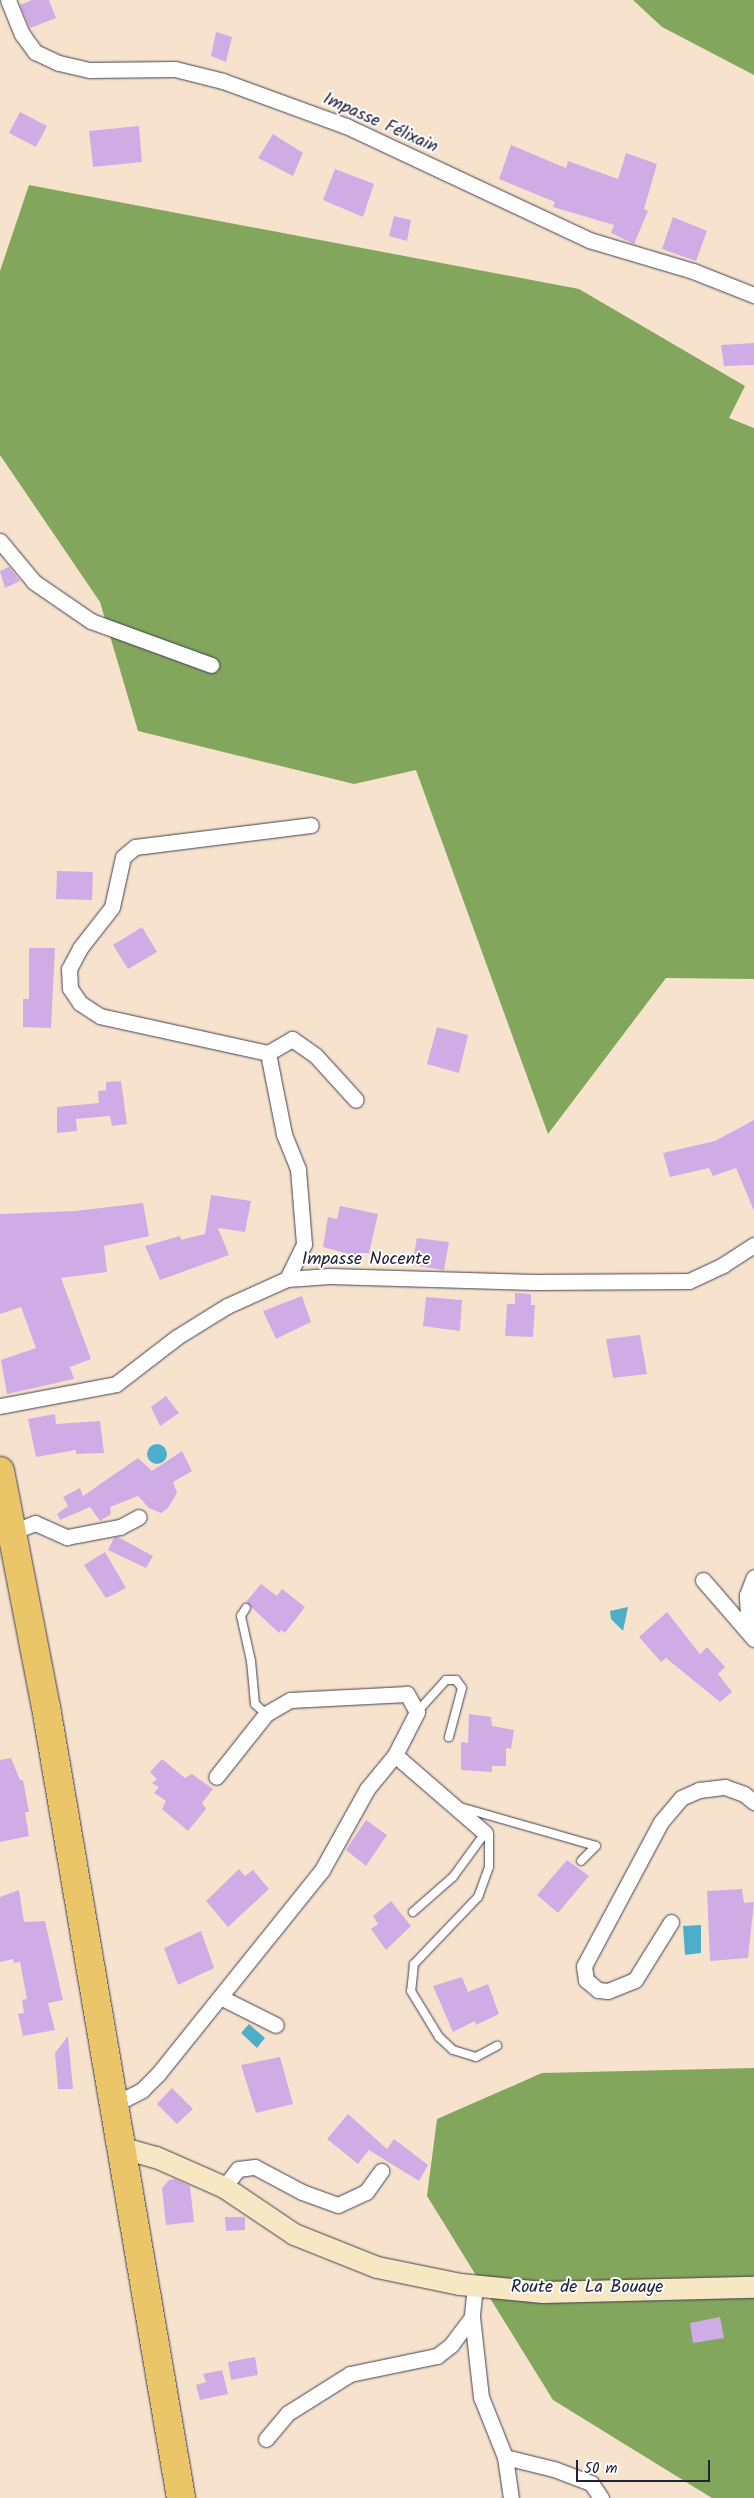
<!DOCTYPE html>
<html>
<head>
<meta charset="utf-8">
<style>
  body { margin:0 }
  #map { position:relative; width:754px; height:2498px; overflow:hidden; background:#f7e3cd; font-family:Kalam,sans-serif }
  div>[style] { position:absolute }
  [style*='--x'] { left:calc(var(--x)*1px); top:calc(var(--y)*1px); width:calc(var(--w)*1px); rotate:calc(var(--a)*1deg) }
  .forest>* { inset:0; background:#82a75c }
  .water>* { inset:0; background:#4caecb }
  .round { border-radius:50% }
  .building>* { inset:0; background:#d0ace7 }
  .roads { filter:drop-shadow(0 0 1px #423f51) drop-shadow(0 0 1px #423f51) }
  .lane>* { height:8px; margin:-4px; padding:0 4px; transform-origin:4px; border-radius:4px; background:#fff }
  .street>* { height:15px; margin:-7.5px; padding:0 7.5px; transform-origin:7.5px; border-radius:7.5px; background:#fff }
  .secondary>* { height:21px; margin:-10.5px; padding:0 10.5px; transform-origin:10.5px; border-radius:10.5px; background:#f7e8c3 }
  .highway>* { height:28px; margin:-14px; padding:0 14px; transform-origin:14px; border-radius:14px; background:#ebc669 }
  span { translate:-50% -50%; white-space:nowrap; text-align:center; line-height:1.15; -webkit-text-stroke:4px #fff; paint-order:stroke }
  .street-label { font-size:18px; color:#22223b }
  .scale { position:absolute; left:576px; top:2460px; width:134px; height:22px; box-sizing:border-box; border:2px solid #22223b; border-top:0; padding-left:6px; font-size:15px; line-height:18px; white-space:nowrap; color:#22223b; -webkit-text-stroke:4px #fff; paint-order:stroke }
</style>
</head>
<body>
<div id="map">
  <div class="forest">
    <i style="clip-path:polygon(633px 0,754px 0,754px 75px,662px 27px)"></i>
    <i style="clip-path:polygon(29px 185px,579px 289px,745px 386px,729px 418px,754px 428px,754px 979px,666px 978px,548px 1134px,416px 770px,354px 784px,138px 731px,100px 602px,0 455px,0 271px)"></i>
    <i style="clip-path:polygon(754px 2068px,754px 2498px,712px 2498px,553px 2400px,427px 2196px,437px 2119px,542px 2073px)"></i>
  </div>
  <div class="water">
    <i class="round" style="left:147px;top:1444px;width:20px;height:20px"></i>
    <i style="clip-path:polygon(628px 1607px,623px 1631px,611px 1619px,610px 1611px)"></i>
    <i style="clip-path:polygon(701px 1925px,701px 1953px,685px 1955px,683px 1926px)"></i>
    <i style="clip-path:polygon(249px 2024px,265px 2038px,257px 2048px,241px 2033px)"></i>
  </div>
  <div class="building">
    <i style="clip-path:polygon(32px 0,49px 0,56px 18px,30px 28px,20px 5px)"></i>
    <i style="clip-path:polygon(216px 32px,232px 37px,226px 62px,211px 56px)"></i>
    <i style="clip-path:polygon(20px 112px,47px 126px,36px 147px,9px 133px)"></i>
    <i style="clip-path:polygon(139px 126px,142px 162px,93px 167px,89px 131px)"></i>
    <i style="clip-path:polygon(273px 134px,303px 153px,293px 176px,258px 158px)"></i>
    <i style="clip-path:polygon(511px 145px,566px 168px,568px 161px,618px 179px,626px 153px,657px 164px,644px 209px,648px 211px,634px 244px,611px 233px,614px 225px,553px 207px,555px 202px,499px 179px)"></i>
    <i style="clip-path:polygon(335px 169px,374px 184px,363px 217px,323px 200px)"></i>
    <i style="clip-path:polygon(394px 216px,411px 220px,407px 241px,389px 236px)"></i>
    <i style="clip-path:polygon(673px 217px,707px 231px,696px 261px,662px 249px)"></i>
    <i style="clip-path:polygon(754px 343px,754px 365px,724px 366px,721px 345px)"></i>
    <i style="clip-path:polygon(9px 567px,20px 581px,5px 588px,0 571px)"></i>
    <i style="clip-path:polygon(57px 871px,93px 872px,92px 900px,56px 899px)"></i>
    <i style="clip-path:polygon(142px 927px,157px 952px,128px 969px,113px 945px)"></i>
    <i style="clip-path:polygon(29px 948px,55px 948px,51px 1028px,23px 1027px,23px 999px,29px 999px)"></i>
    <i style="clip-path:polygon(437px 1027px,468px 1035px,459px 1073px,427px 1064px)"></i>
    <i style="clip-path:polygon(121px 1081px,127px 1124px,112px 1126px,110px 1116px,76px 1119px,77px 1131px,57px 1133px,57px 1107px,99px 1103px,98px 1091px,106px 1090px,106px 1082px)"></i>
    <i style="clip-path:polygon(754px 1120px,754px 1211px,736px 1168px,713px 1176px,709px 1168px,670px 1177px,663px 1153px,715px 1141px)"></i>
    <i style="clip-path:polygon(211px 1195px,251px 1201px,245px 1232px,218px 1228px,229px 1255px,160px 1280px,145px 1246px,180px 1236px,181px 1240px,205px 1234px)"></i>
    <i style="clip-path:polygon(143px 1203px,149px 1236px,104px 1246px,107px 1272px,61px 1278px,91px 1359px,70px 1367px,74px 1379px,7px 1394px,1px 1360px,36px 1348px,21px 1307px,0 1314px,0 1214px,75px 1211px)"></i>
    <i style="clip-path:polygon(340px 1206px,378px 1214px,369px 1253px,360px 1253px,360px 1257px,323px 1247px,328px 1217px,337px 1219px)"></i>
    <i style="clip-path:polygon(417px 1238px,449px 1242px,444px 1270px,412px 1265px)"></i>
    <i style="clip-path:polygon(515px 1293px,531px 1294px,531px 1305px,535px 1305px,533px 1337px,505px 1336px,507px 1304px,515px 1304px)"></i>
    <i style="clip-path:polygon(302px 1296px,311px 1322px,276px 1339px,263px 1311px)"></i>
    <i style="clip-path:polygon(426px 1297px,462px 1300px,460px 1331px,423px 1326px)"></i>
    <i style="clip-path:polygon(640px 1335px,647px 1374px,613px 1378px,606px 1339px)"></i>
    <i style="clip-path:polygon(166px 1396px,179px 1413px,160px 1426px,151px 1407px)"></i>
    <i style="clip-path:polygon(55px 1414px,56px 1424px,100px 1421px,104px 1453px,76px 1454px,76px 1450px,36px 1457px,28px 1419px)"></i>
    <i style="clip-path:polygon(182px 1451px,192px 1471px,173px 1482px,177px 1493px,168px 1508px,161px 1513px,149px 1508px,138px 1496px,110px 1507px,111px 1514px,100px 1521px,90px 1507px,60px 1520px,57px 1514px,68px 1506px,63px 1497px,80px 1488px,83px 1496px,138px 1458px,152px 1471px)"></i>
    <i style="clip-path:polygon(118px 1537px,153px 1556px,146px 1568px,108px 1550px,114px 1538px)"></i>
    <i style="clip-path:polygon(105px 1552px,126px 1588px,106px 1598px,84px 1565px)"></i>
    <i style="clip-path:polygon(261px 1584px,277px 1596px,282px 1589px,305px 1607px,285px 1633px,281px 1630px,279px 1633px,246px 1602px)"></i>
    <i style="clip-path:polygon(667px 1612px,700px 1654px,707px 1647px,725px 1667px,718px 1674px,732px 1692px,720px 1702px,666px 1658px,661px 1662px,639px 1637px)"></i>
    <i style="clip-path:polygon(469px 1714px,491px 1717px,492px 1726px,514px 1730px,511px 1749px,506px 1748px,506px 1766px,492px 1766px,492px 1772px,461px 1770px,461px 1742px,468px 1743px)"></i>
    <i style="clip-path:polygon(11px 1758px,20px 1780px,23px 1780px,29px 1812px,25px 1812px,29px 1836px,0 1842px,0 1760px)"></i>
    <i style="clip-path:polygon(162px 1759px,185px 1778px,192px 1774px,213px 1789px,202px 1803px,206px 1809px,188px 1831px,162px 1809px,166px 1801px,154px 1793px,159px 1787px,152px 1783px,157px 1779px,150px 1772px)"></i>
    <i style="clip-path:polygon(366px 1820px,387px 1835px,366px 1866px,346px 1850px)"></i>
    <i style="clip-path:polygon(567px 1860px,589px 1876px,558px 1913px,537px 1895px)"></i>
    <i style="clip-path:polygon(239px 1869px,245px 1876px,253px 1870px,269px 1889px,228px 1927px,206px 1901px)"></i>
    <i style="clip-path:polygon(742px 1889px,744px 1903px,754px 1902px,748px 1958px,710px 1961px,707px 1891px)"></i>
    <i style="clip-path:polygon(19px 1890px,24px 1922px,45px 1921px,63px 2000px,48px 2003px,55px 2030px,23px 2036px,18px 2014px,24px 2013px,22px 2000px,27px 1999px,20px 1962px,14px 1963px,13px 1959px,0 1962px,0 1897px)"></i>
    <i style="clip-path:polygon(391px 1901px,411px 1926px,386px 1950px,371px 1929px,378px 1924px,373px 1916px)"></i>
    <i style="clip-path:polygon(201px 1931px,214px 1968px,178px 1985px,164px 1948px)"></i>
    <i style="clip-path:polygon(462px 1977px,468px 1992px,488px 1984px,499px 2014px,476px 2025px,475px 2021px,453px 2032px,433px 1986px)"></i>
    <i style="clip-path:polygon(68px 2036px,73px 2089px,58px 2089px,55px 2053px)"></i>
    <i style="clip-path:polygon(280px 2057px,293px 2104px,256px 2113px,241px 2065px)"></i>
    <i style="clip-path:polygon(172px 2088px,193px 2109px,177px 2124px,157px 2104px)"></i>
    <i style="clip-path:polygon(348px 2114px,387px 2149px,394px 2139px,428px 2165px,419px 2181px,369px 2150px,358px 2164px,327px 2139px)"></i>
    <i style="clip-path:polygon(175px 2179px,190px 2186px,194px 2222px,166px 2225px,162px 2188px,169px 2180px)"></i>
    <i style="clip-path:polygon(225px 2217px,245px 2217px,245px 2230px,226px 2231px)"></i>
    <i style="clip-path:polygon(720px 2317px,724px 2338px,693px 2343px,690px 2323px)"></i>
    <i style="clip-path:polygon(255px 2357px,258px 2375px,231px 2380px,228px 2362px)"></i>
    <i style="clip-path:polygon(222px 2370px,228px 2394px,200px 2400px,196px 2385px,206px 2382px,203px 2374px)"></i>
  </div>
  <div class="roads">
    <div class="lane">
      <i style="--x:246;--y:1608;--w:9;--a:122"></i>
      <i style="--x:241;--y:1616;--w:46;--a:77.5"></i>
      <i style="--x:251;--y:1661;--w:43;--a:84.7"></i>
      <i style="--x:255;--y:1704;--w:15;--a:42"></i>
      <i style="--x:417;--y:1712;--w:43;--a:-47.8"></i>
      <i style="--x:446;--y:1680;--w:10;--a:0"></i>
      <i style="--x:456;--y:1680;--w:10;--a:53"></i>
      <i style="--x:462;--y:1688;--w:51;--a:104.9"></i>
      <i style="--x:460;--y:1807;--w:141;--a:16"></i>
      <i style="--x:596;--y:1846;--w:21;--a:135"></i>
      <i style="--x:413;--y:1912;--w:53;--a:-41.2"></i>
      <i style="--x:453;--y:1877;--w:54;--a:-54"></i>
      <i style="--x:485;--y:1833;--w:5;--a:37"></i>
      <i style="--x:489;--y:1836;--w:31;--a:90"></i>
      <i style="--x:489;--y:1867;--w:32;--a:110"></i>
      <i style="--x:478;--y:1897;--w:93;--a:133.7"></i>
      <i style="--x:414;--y:1964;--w:27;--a:96"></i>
      <i style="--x:411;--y:1991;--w:54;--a:58.7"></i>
      <i style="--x:439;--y:2037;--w:19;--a:43"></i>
      <i style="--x:453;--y:2050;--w:24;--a:17"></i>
      <i style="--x:476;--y:2057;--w:24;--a:-28"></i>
    </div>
    <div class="street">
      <i style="--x:8;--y:0;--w:37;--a:68"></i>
      <i style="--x:22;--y:34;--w:22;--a:54"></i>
      <i style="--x:35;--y:52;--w:26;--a:25"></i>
      <i style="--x:59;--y:63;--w:31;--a:13"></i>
      <i style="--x:89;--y:70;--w:86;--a:-0.7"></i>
      <i style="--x:175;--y:69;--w:49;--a:14"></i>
      <i style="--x:223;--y:81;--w:131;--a:20.1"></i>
      <i style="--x:346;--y:126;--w:268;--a:25.1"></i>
      <i style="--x:589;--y:240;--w:109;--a:16.6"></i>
      <i style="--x:693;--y:271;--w:66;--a:21.5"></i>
      <i style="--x:0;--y:541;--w:53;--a:50.3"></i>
      <i style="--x:34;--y:582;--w:69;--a:34.4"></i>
      <i style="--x:91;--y:621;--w:128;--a:20.1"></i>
      <i style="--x:268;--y:1053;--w:172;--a:-167.6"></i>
      <i style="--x:100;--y:1016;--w:24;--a:-147"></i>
      <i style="--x:80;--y:1003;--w:18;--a:-124"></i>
      <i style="--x:70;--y:988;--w:19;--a:-93"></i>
      <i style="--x:69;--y:969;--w:24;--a:-62"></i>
      <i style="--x:80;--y:948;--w:52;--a:-52"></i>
      <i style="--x:112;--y:907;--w:51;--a:-77.6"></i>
      <i style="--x:123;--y:857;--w:16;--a:-40"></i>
      <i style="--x:135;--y:847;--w:177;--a:-7.1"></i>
      <i style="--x:287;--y:1279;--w:39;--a:-64"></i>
      <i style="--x:304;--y:1244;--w:75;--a:-94.6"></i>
      <i style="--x:298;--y:1169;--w:38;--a:-112"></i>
      <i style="--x:284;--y:1134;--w:83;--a:-101.2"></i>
      <i style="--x:268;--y:1053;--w:28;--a:-30"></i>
      <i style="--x:292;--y:1039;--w:29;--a:35"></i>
      <i style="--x:316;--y:1056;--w:59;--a:47.7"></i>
      <i style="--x:0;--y:1406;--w:118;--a:-10.7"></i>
      <i style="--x:116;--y:1384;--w:77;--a:-37.6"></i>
      <i style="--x:177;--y:1337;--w:59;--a:-31.8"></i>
      <i style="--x:227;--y:1306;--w:66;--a:-24.2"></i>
      <i style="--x:287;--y:1279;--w:42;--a:-4.1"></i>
      <i style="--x:329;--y:1276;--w:205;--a:1.7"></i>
      <i style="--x:534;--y:1282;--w:155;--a:-0.4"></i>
      <i style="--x:689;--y:1281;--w:38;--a:-25"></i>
      <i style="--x:723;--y:1265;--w:37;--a:-33"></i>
      <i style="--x:12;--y:1532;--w:25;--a:-21"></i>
      <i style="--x:35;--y:1523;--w:35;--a:24"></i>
      <i style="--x:67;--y:1537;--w:54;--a:-10.7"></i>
      <i style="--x:120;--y:1527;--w:21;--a:-28"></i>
      <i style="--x:703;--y:1580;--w:78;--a:49.2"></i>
      <i style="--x:753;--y:1633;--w:17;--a:-107"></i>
      <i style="--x:748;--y:1617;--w:22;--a:-93"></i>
      <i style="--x:747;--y:1595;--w:19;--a:-69"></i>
      <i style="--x:395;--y:1755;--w:119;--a:40.9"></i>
      <i style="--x:671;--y:1922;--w:68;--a:121.8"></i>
      <i style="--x:635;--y:1980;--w:29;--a:158"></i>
      <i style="--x:608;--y:1991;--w:10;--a:-174"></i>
      <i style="--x:598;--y:1990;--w:16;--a:-140"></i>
      <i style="--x:586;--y:1980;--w:14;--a:-98"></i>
      <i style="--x:584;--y:1966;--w:163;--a:-61.9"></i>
      <i style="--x:661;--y:1822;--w:31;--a:-50"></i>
      <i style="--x:681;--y:1798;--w:20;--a:-24"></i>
      <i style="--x:699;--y:1790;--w:26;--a:-7"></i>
      <i style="--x:725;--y:1787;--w:20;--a:20"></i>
      <i style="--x:744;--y:1794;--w:13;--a:39"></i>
      <i style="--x:222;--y:1998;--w:60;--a:26.6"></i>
      <i style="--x:113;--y:2105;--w:33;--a:-27"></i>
      <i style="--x:142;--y:2090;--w:23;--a:-45"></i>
      <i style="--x:158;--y:2074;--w:262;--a:-51.2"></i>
      <i style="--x:322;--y:1870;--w:93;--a:-60.9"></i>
      <i style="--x:367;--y:1789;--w:44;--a:-50.5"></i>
      <i style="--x:395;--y:1755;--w:48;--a:-62.9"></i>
      <i style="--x:417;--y:1712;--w:21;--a:-119"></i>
      <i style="--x:407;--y:1694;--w:117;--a:177.1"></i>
      <i style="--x:290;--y:1700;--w:28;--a:150"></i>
      <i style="--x:266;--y:1714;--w:80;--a:128.4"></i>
      <i style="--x:224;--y:2187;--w:23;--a:-52"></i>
      <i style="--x:238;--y:2169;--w:17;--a:-7"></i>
      <i style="--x:255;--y:2167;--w:53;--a:28"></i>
      <i style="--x:302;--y:2192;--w:38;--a:20"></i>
      <i style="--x:338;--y:2205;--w:31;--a:-25"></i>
      <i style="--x:366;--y:2192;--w:26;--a:-54"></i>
      <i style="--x:475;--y:2286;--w:31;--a:96"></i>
      <i style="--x:472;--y:2317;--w:81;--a:83.6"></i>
      <i style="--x:481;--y:2397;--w:65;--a:68.2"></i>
      <i style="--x:505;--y:2457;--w:50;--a:13.8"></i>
      <i style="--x:554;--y:2469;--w:40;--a:21"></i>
      <i style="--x:591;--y:2483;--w:18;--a:56"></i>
      <i style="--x:266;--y:2439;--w:34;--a:-50"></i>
      <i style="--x:288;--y:2413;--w:73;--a:-32.2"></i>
      <i style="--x:350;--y:2374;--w:89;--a:-11.7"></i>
      <i style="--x:437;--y:2356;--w:18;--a:-38"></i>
      <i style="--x:451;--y:2345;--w:35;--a:-53"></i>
      <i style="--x:505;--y:2457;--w:41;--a:81.7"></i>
    </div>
    <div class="secondary">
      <i style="--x:120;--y:2147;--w:37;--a:16"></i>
      <i style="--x:156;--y:2157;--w:74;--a:23.8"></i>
      <i style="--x:224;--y:2187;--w:84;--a:33.9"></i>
      <i style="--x:294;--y:2234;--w:89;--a:21.7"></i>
      <i style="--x:377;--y:2267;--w:85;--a:11.6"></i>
      <i style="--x:460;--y:2284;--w:83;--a:5.5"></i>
      <i style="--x:543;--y:2292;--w:211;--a:-1.4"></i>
    </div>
    <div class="highway">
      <i style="--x:0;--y:1471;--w:240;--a:79"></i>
      <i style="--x:46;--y:1707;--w:802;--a:80.31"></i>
    </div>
  </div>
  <div class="street-label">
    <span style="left:380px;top:124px;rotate:24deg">Impasse Félixain</span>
    <span style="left:366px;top:1260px">Impasse Nocente</span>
    <span style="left:587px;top:2288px">Route de La Bouaye</span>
  </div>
  <div class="scale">50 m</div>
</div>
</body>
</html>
